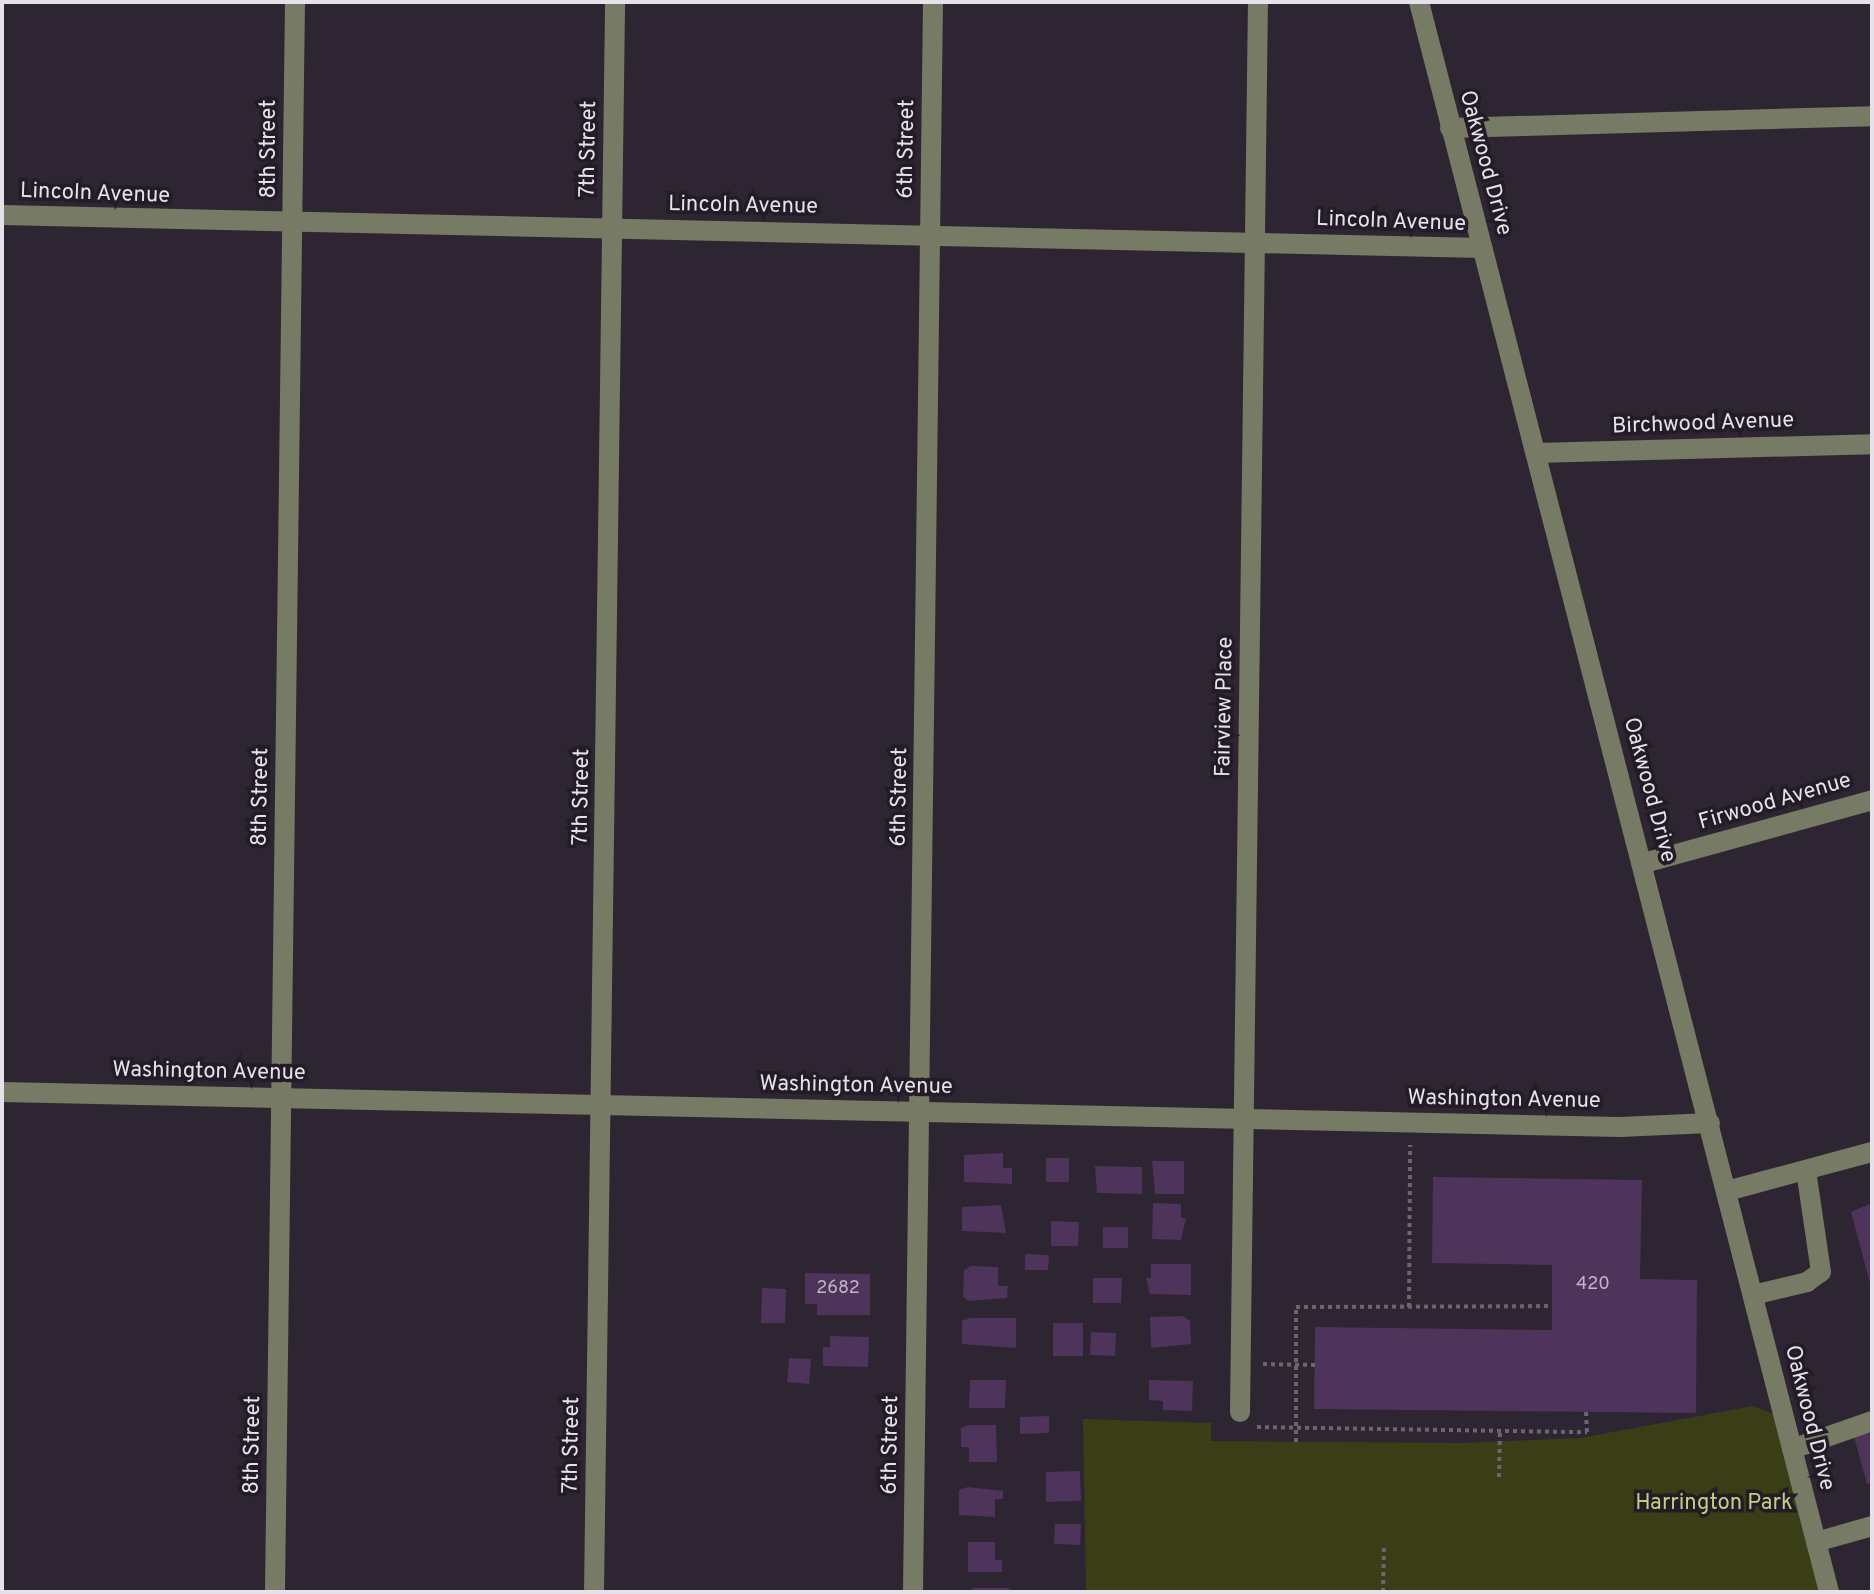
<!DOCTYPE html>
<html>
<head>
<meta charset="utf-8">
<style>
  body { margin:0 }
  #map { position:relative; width:1874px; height:1594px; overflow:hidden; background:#2d2531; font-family:Overpass,sans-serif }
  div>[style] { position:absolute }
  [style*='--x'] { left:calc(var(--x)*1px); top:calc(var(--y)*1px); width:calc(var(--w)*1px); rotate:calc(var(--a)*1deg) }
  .green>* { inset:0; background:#3a3e16 }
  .building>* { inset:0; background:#4e335a }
  .path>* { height:4px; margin-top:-2px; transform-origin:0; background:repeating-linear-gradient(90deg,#6c656f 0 4px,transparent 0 8px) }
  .minor>* { height:20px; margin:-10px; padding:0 10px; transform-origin:10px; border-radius:10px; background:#777a64 }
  span { translate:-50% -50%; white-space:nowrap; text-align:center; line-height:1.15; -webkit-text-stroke:7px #231c27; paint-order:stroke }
  .number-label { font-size:18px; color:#c1b6c6 }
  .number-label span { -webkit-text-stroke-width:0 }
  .street-label { font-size:22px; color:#e7e2ea }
  .park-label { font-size:22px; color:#c6cf80 }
  .frame { position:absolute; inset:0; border:4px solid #e7e2ea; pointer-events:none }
</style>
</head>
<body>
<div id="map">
  <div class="green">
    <i style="clip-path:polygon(1753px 1406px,1784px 1418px,1829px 1592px,1086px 1592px,1083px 1419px,1211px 1423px,1211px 1441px,1460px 1443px,1580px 1438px)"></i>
  </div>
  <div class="building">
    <i style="clip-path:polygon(1003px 1153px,1003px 1168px,1012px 1168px,1012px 1184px,964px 1182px,964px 1155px)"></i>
    <i style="clip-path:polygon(1046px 1158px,1069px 1158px,1069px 1182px,1046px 1182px)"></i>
    <i style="clip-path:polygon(1152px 1161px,1184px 1161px,1184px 1194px,1155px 1194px)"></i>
    <i style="clip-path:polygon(1095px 1166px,1142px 1167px,1142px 1194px,1097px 1193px)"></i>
    <i style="clip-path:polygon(1433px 1177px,1642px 1180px,1640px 1279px,1697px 1280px,1696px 1413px,1314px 1409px,1315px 1327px,1552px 1330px,1552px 1265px,1432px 1263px)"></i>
    <i style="clip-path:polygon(1153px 1203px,1181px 1204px,1181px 1218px,1186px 1218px,1181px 1240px,1152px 1239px)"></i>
    <i style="clip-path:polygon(1872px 1203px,1872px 1287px,1871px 1287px,1851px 1212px)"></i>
    <i style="clip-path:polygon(1001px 1205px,1006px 1233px,962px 1231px,962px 1207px)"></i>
    <i style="clip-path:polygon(1051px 1221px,1079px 1222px,1078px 1246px,1051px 1246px)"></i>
    <i style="clip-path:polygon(1103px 1227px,1128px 1227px,1128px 1248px,1103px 1248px)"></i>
    <i style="clip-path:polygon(1025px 1254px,1049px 1255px,1048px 1270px,1025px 1270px)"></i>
    <i style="clip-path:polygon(1151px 1264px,1191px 1264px,1191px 1295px,1150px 1294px,1146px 1278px,1151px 1278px)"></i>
    <i style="clip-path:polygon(971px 1266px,998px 1267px,998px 1286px,1008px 1286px,1007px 1298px,968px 1301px,963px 1296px,964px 1270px)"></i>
    <i style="clip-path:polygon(805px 1273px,870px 1274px,870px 1315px,817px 1315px,817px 1304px,805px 1304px)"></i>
    <i style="clip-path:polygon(1093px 1278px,1122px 1278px,1121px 1303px,1093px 1303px)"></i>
    <i style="clip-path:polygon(762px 1288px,786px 1289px,785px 1323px,761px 1323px)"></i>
    <i style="clip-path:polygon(1182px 1316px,1190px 1321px,1191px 1344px,1151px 1348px,1150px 1317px)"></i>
    <i style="clip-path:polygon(970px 1318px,1016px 1318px,1016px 1348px,962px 1344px,962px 1321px)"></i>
    <i style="clip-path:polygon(1053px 1323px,1083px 1323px,1083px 1356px,1053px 1356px)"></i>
    <i style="clip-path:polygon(1091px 1332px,1116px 1333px,1115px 1356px,1090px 1355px)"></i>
    <i style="clip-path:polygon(830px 1336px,869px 1337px,868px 1367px,823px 1366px,823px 1347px,830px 1347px)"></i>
    <i style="clip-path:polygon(789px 1358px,811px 1359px,809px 1384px,787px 1382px)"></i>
    <i style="clip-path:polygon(970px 1380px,1006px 1380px,1005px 1408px,969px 1408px)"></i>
    <i style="clip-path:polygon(1149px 1380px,1193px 1381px,1192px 1411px,1163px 1410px,1163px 1401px,1149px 1400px)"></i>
    <i style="clip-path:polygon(1049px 1416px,1049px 1433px,1020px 1434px,1020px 1417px)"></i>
    <i style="clip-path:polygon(968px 1425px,996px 1425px,997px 1462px,969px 1462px,969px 1447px,961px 1447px,961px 1428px)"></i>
    <i style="clip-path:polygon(1872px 1432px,1872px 1483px,1867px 1484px,1854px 1437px)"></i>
    <i style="clip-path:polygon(1080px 1471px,1081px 1501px,1046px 1502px,1046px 1472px)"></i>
    <i style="clip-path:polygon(968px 1487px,1003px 1491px,1003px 1499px,995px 1499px,995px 1517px,959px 1515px,959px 1490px)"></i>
    <i style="clip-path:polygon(1055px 1524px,1081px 1524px,1080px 1545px,1054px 1544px)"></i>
    <i style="clip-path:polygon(968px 1542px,995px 1542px,995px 1560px,1002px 1560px,1002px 1572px,968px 1572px)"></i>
    <i style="clip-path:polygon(972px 1588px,1009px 1588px,1009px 1592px,972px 1592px)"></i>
  </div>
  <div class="path">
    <i style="--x:1409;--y:1307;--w:162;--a:-89.6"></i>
    <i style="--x:1263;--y:1364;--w:52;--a:1.1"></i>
    <i style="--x:1257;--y:1427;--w:330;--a:0.9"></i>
    <i style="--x:1587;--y:1432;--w:20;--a:-93"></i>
    <i style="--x:1296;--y:1442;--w:135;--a:-90"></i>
    <i style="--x:1296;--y:1307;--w:256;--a:-0.2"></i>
    <i style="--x:1499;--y:1477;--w:46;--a:-88.8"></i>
    <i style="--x:1383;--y:1592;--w:46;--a:-88.8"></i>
  </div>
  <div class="minor">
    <i style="--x:1419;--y:2;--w:1642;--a:75.54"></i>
    <i style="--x:1450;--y:128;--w:422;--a:-1.6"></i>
    <i style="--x:2;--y:215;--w:1481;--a:1.28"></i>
    <i style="--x:1536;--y:453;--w:336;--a:-1.5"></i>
    <i style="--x:1644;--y:863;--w:237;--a:-15.4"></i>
    <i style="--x:2;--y:1092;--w:1618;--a:1.24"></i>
    <i style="--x:1620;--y:1127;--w:90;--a:-2.5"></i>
    <i style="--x:1727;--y:1191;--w:150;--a:-15.1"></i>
    <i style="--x:1753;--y:1295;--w:56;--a:-13.5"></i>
    <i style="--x:1807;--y:1282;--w:17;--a:-36"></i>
    <i style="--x:1821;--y:1272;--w:102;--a:-98.4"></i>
    <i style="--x:1240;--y:1412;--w:1410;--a:-89.27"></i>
    <i style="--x:1792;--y:1449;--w:85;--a:-19.3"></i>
    <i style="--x:1816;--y:1542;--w:58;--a:-15.9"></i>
    <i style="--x:275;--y:1592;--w:1590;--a:-89.28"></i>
    <i style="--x:594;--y:1592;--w:1590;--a:-89.24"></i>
    <i style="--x:913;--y:1592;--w:1590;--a:-89.28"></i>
  </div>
  <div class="number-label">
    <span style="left:1593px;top:1285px">420</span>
    <span style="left:838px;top:1289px">2682</span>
  </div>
  <div class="street-label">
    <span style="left:270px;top:149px;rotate:-90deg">8th Street</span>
    <span style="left:589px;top:149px;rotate:-89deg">7th Street</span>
    <span style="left:907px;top:149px;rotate:-89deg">6th Street</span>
    <span style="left:1485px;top:163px;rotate:75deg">Oakwood Drive</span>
    <span style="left:95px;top:194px;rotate:2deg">Lincoln Avenue</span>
    <span style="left:743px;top:206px;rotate:1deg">Lincoln Avenue</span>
    <span style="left:1391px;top:222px;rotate:2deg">Lincoln Avenue</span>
    <span style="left:1703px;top:424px;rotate:-2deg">Birchwood Avenue</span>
    <span style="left:1225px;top:707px;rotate:-89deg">Fairview Place</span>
    <span style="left:1649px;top:790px;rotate:75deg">Oakwood Drive</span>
    <span style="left:261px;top:797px;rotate:-89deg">8th Street</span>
    <span style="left:582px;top:797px;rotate:-89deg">7th Street</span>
    <span style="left:900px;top:797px;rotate:-89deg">6th Street</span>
    <span style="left:1775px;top:802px;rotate:-16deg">Firwood Avenue</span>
    <span style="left:209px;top:1072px;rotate:1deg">Washington Avenue</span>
    <span style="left:856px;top:1086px;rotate:1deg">Washington Avenue</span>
    <span style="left:1504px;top:1100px;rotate:1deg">Washington Avenue</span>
    <span style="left:1809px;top:1418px;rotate:76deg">Oakwood Drive</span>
    <span style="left:253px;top:1445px;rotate:-89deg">8th Street</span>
    <span style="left:572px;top:1445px;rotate:-89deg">7th Street</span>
    <span style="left:891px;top:1445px;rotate:-89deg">6th Street</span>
  </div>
  <div class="park-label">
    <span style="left:1714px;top:1504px">Harrington Park</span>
  </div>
  <div class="frame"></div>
</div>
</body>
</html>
